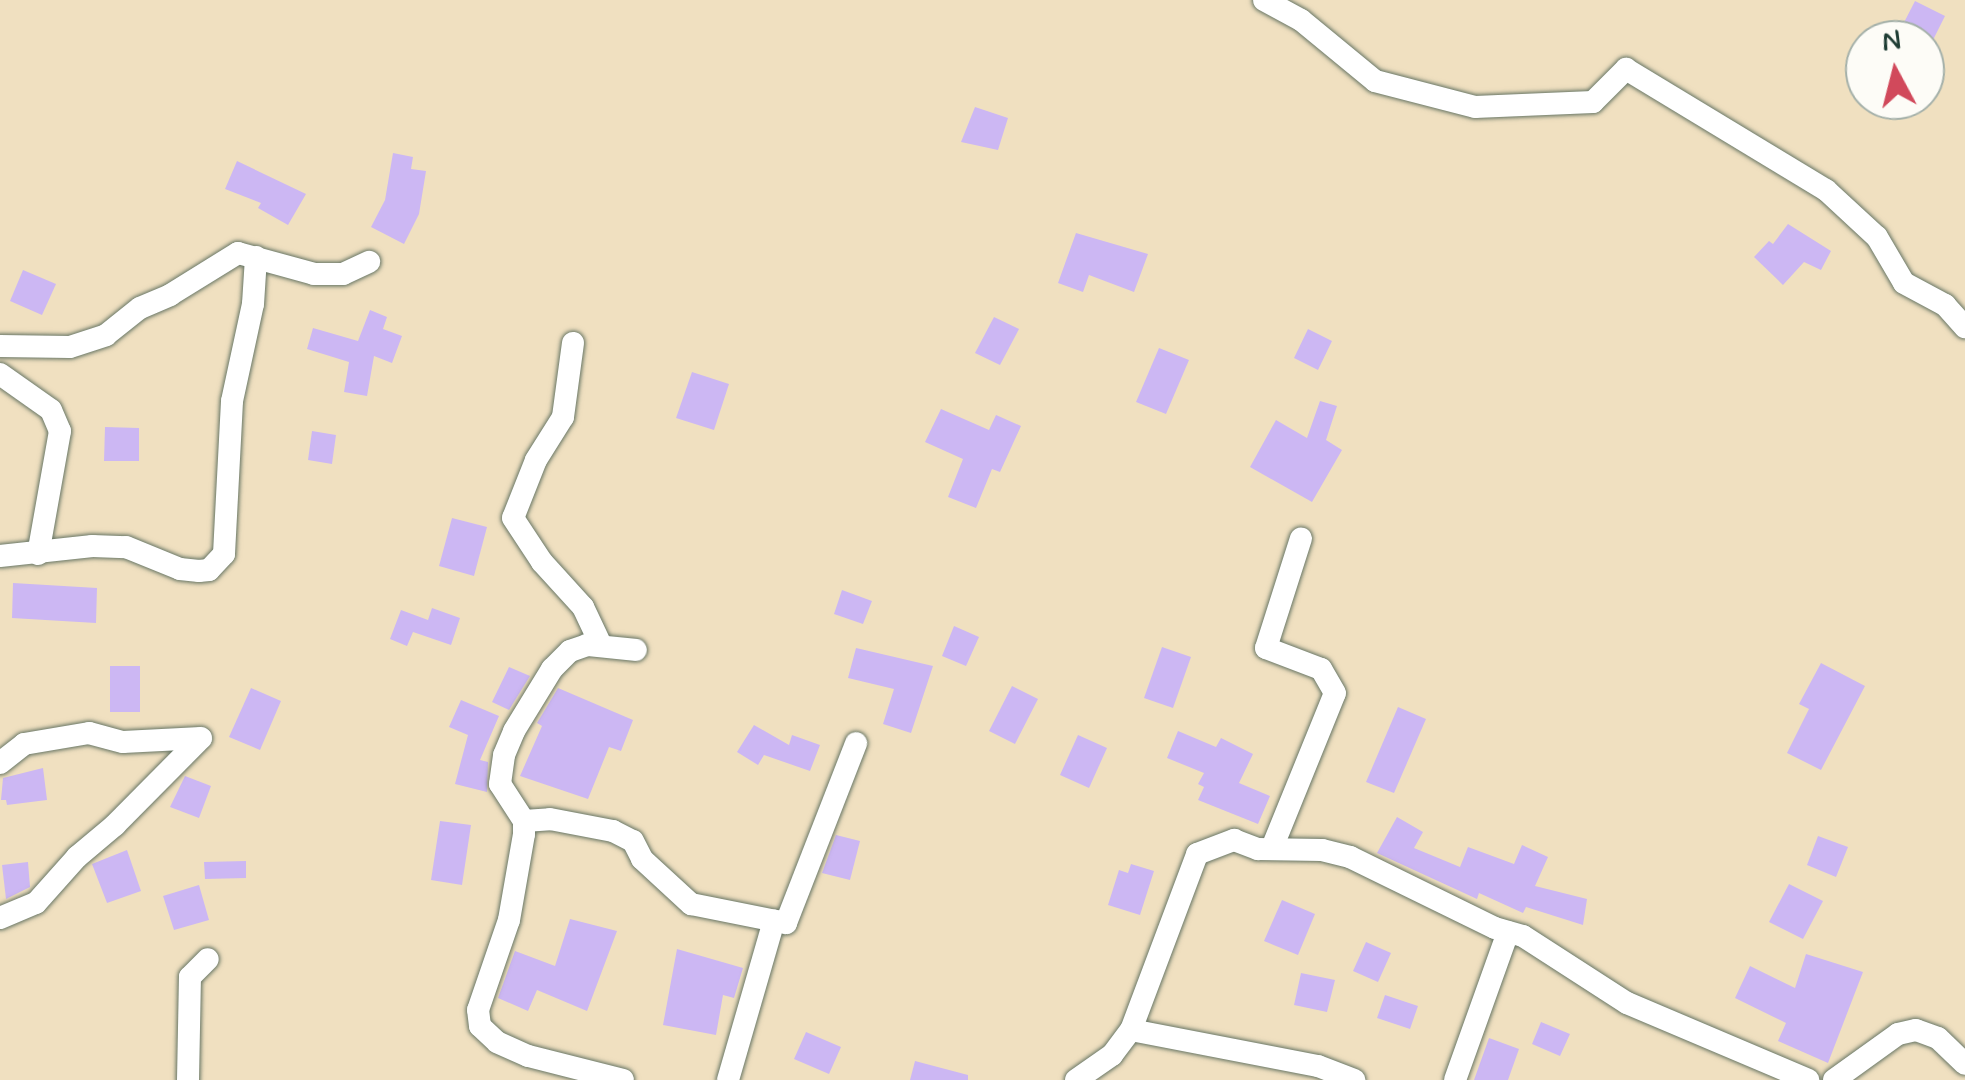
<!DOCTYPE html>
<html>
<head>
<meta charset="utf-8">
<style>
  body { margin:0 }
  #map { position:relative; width:1965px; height:1080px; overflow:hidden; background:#f0e0c0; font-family:Mynerve,sans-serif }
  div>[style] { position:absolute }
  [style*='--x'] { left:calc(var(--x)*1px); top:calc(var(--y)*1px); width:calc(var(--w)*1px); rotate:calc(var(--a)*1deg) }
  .building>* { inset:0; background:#ccb7f3 }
  .roads { filter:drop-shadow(0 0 2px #687665) drop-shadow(0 0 2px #687665) }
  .minor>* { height:22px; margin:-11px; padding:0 11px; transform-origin:11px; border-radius:11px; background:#fff }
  span { translate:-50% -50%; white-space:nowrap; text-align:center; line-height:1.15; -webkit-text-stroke:8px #fdfcf7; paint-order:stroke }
  .north { position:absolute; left:1845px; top:20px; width:100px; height:100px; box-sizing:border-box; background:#fdfcf7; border:2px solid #a4b0a9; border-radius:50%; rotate:353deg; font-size:28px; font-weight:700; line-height:40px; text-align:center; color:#1f3d34 }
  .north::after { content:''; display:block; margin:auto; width:35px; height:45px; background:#d1495b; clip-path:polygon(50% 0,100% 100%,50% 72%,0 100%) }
</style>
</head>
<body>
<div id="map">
  <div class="building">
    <i style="clip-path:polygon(1915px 1px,1945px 16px,1933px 40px,1895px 40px)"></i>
    <i style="clip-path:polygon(975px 107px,1008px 118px,998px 150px,961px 142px)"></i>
    <i style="clip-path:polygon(393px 153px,413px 157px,411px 169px,426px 171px,419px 214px,404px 244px,371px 227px,385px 200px)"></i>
    <i style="clip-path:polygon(237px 161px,306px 194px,288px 225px,258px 208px,261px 203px,225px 189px)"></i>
    <i style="clip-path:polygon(1788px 224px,1831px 251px,1821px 270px,1804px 262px,1783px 285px,1754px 257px,1769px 241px,1773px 244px)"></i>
    <i style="clip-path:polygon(1076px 233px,1148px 254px,1134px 292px,1089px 275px,1083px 292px,1058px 283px)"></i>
    <i style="clip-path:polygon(23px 270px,56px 284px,42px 315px,10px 301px)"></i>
    <i style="clip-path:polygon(370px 310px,387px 317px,383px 329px,402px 336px,392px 363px,374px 356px,367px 396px,344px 392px,349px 362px,307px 349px,313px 328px,358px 341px)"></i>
    <i style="clip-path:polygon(994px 317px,1019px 329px,1000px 365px,975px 353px)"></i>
    <i style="clip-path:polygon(1308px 329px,1332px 341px,1318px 370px,1294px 358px)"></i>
    <i style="clip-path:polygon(1159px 348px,1189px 360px,1166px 414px,1136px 402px)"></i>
    <i style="clip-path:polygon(692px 372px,729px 384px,714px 430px,676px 418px)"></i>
    <i style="clip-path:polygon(1320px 401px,1337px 406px,1326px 440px,1342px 450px,1312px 502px,1250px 467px,1276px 420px,1307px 438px)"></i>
    <i style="clip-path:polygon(941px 409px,989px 430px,996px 415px,1021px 426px,1000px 472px,992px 469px,976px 508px,948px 497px,963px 459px,925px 442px)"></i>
    <i style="clip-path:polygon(105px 427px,139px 428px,139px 461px,104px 461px)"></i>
    <i style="clip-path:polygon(312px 431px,336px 435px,332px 464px,308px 460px)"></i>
    <i style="clip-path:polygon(452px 518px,487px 527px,474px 576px,439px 566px)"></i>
    <i style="clip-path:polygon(13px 583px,97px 588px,96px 623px,12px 618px)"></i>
    <i style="clip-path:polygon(842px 590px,872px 601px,863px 624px,834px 614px)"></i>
    <i style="clip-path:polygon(432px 608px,460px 618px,451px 645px,413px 632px,407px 646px,390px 639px,401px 610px,428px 620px)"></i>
    <i style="clip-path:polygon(954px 626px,979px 637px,966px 666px,942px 656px)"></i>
    <i style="clip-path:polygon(1162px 647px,1191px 657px,1173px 708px,1144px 698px)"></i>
    <i style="clip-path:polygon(856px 648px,933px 666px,911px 733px,883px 724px,894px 689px,848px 678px)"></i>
    <i style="clip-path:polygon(1821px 663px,1865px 686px,1821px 770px,1787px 753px,1809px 709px,1799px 704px)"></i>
    <i style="clip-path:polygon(110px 666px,140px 666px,140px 712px,110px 712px)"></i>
    <i style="clip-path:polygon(509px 667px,530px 676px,509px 710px,492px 702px)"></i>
    <i style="clip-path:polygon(1012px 686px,1038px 699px,1015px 744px,989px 731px)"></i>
    <i style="clip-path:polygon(251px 688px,281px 701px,260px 750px,229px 737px)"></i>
    <i style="clip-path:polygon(558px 688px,633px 720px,621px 751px,609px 747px,588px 799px,520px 776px,542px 726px,537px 723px)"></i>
    <i style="clip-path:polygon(461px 700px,499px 716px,480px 760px,488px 762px,487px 792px,455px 784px,468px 735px,449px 727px)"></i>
    <i style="clip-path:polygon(1398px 707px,1426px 719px,1394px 793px,1366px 782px)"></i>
    <i style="clip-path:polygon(754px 725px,789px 745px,792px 735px,820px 745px,810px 771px,764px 755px,758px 765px,737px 752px)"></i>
    <i style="clip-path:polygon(1178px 731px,1216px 747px,1221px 738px,1253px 754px,1239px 783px,1270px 796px,1258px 824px,1198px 800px,1204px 787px,1198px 784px,1204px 773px,1167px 758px)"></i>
    <i style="clip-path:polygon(1078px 735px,1107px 748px,1089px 788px,1060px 775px)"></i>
    <i style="clip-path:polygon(43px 768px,47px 800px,7px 805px,6px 800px,1px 800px,3px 778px)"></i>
    <i style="clip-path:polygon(185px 776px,211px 786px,199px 818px,170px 807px)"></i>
    <i style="clip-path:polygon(1397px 817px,1423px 832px,1414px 848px,1460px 867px,1468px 847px,1514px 864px,1522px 845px,1548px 857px,1535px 886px,1587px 899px,1583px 925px,1526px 907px,1523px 913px,1479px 893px,1477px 899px,1377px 853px)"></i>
    <i style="clip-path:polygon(440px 821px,471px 825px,462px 885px,431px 880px)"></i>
    <i style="clip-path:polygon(836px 835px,860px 841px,850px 880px,822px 873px)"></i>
    <i style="clip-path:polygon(1818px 836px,1848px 847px,1836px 877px,1807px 865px)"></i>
    <i style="clip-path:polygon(127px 850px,141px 891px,107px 903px,92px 864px)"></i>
    <i style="clip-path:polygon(246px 861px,246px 878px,205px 879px,204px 862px)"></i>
    <i style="clip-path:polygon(28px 862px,30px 887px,6px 899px,2px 865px)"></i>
    <i style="clip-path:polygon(1131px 864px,1154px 871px,1140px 915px,1108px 905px,1119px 870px,1128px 873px)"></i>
    <i style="clip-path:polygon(1789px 884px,1823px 901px,1803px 939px,1769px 922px)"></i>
    <i style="clip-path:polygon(199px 885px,209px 920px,174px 930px,163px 896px)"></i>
    <i style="clip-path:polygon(1282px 900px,1315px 914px,1298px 955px,1264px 941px)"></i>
    <i style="clip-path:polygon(570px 919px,617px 931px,587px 1011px,537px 990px,528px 1011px,498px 998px,515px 951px,555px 966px)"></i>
    <i style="clip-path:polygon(1366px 942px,1391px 953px,1378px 982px,1353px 971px)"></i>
    <i style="clip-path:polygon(677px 949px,743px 968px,734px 998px,723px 995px,716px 1035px,663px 1025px)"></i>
    <i style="clip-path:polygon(1806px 954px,1863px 972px,1828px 1063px,1778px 1041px,1786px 1023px,1735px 998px,1750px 966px,1795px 988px)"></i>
    <i style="clip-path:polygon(1301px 973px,1335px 980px,1327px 1012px,1294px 1005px)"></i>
    <i style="clip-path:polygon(1385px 995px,1418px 1006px,1410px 1029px,1377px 1018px)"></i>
    <i style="clip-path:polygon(1541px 1022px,1570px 1034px,1560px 1056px,1532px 1044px)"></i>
    <i style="clip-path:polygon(806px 1032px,841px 1047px,829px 1074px,794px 1059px)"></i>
    <i style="clip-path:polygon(1489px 1038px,1519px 1049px,1508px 1080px,1474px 1080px)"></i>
    <i style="clip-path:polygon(915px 1061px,968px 1075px,968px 1080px,910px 1080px)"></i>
  </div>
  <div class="roads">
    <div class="minor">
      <i style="--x:1264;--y:0;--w:42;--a:28.4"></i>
      <i style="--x:1301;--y:20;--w:96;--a:39.5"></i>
      <i style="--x:1375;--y:81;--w:103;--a:14.6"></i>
      <i style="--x:1475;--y:107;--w:118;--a:-2.4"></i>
      <i style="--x:1593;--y:102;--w:47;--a:-45"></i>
      <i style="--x:1626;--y:69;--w:234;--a:31.2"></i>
      <i style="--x:1826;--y:190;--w:69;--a:42.7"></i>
      <i style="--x:1877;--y:237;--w:53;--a:59.6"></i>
      <i style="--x:1904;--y:283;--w:47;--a:28.2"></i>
      <i style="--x:1945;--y:305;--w:30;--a:48"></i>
      <i style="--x:573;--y:343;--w:75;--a:97.7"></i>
      <i style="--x:563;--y:417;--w:51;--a:122.1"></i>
      <i style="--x:536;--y:460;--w:62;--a:111.6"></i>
      <i style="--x:513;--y:518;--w:53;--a:56.6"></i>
      <i style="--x:542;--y:562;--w:61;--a:47.7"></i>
      <i style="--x:583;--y:607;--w:42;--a:64.7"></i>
      <i style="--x:0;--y:346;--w:70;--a:0.8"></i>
      <i style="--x:70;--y:347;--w:38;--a:-18"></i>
      <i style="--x:106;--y:335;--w:43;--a:-38.5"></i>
      <i style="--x:140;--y:308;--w:33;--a:-23"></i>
      <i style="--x:170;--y:295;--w:80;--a:-31.7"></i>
      <i style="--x:238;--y:253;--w:79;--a:15.4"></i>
      <i style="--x:314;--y:274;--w:29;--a:0"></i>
      <i style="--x:343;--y:274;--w:29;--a:-25"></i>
      <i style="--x:0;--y:374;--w:62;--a:35.2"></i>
      <i style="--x:51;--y:410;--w:23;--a:67"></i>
      <i style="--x:60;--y:431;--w:125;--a:100.1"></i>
      <i style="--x:0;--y:556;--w:93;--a:-6.2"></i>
      <i style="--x:92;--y:546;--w:34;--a:2"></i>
      <i style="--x:126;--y:547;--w:58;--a:22.2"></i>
      <i style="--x:180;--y:569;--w:19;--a:6"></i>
      <i style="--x:199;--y:571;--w:10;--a:-6"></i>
      <i style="--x:209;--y:570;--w:22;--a:-47"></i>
      <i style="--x:224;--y:554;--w:153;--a:-87"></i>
      <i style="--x:232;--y:401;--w:99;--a:-77.8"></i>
      <i style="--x:253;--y:304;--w:47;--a:-86.3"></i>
      <i style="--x:0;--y:763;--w:31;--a:-38"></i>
      <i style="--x:24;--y:744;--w:66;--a:-9.6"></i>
      <i style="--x:89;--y:733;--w:35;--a:15"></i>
      <i style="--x:123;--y:742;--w:78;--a:-2.9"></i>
      <i style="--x:524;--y:821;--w:26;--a:-4"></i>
      <i style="--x:550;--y:819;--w:64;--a:10.8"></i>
      <i style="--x:613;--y:831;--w:22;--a:27"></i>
      <i style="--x:633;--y:841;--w:20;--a:63"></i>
      <i style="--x:642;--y:859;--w:67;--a:42.6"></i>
      <i style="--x:691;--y:904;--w:97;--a:11.3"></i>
      <i style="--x:786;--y:923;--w:193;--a:-68.7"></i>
      <i style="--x:1272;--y:848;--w:167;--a:-67.9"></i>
      <i style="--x:1335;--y:693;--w:28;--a:-120"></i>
      <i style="--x:1321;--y:669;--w:59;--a:-159.1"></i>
      <i style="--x:1266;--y:648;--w:115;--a:-72.3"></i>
      <i style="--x:0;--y:918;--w:39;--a:-23"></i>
      <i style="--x:36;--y:903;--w:62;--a:-48.3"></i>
      <i style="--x:77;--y:857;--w:50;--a:-40.1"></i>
      <i style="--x:115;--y:825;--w:122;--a:-45.3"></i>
      <i style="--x:1131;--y:1030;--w:190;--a:10.9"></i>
      <i style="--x:1318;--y:1066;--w:39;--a:21"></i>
      <i style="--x:188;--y:1080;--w:103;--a:-88.9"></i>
      <i style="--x:190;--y:977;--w:25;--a:-45"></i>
      <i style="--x:623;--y:1080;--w:98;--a:-165.8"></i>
      <i style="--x:528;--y:1056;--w:34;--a:-156"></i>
      <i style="--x:497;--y:1042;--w:23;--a:-137"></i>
      <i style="--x:480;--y:1026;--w:16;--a:-97"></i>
      <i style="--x:478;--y:1010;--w:95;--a:-71"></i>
      <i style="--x:509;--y:920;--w:87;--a:-80.1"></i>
      <i style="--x:524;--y:834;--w:13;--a:-90"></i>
      <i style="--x:524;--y:821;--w:44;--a:-123"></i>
      <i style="--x:500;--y:784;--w:29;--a:-82"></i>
      <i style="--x:504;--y:755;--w:26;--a:-67"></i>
      <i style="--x:514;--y:731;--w:73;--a:-58.5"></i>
      <i style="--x:552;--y:669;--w:25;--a:-45"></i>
      <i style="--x:570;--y:651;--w:18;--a:-19"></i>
      <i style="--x:587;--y:645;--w:49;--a:5.8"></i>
      <i style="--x:728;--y:1080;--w:166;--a:-73.9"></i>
      <i style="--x:1076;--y:1080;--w:44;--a:-34.8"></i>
      <i style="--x:1112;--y:1055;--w:31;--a:-53"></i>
      <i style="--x:1131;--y:1030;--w:188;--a:-69.4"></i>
      <i style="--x:1197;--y:854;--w:40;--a:-21"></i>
      <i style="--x:1234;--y:840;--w:26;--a:21"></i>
      <i style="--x:1258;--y:849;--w:64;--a:0.9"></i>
      <i style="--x:1322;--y:850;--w:29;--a:14"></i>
      <i style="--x:1350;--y:857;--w:161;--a:26.1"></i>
      <i style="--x:1495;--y:928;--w:29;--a:16"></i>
      <i style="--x:1523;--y:936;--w:124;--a:32.8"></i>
      <i style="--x:1627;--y:1003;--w:197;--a:23"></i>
      <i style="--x:1455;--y:1080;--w:157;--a:-70.3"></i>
      <i style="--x:1834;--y:1080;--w:79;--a:-35.7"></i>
      <i style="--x:1898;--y:1034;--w:18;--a:-13"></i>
      <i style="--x:1916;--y:1030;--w:23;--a:20"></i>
      <i style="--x:1938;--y:1038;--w:37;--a:44"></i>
    </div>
  </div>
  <div class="north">N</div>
</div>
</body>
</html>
